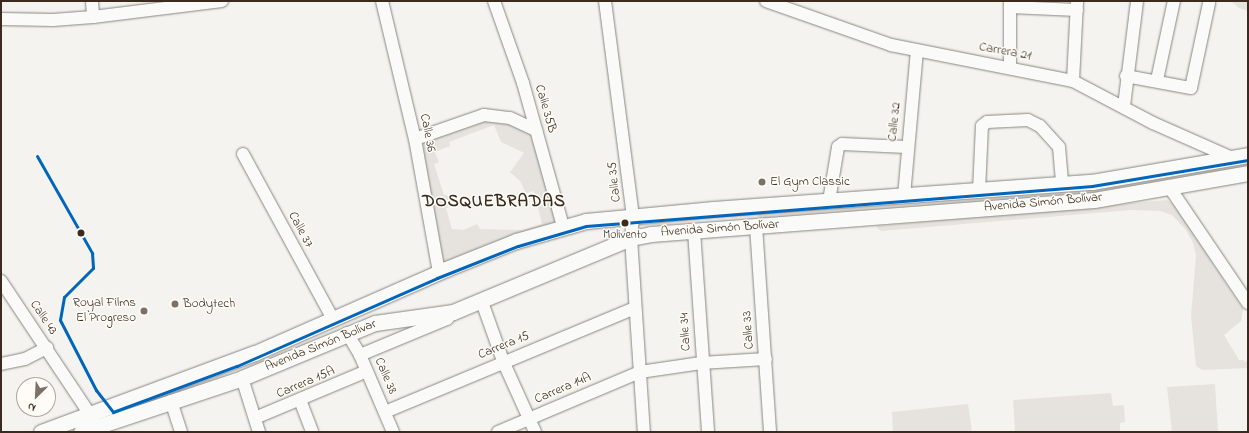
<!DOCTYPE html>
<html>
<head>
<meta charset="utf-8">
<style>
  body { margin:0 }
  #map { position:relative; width:1249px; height:433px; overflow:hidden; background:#f4f3ef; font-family:"Indie Flower",sans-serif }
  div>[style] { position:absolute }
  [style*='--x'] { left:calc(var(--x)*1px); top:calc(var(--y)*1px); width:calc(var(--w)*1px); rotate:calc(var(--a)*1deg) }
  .green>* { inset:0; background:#e6e3de }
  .roads { filter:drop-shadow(0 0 1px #898681) drop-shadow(0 0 1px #898681) }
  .minor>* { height:12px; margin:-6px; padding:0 6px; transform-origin:6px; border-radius:6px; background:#fafaf8 }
  .major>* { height:15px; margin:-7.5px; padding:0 7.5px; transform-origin:7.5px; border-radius:7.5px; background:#fafaf8 }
  .bus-1>* { height:3px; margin:-1.5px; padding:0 1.5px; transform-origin:1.5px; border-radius:1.5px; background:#0065bd }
  .dots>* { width:11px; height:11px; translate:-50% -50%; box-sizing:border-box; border:2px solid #fdfcf7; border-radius:50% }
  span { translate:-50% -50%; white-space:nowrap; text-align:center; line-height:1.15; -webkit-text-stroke:3px #fdfcf7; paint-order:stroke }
  .bus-label { font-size:12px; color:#3b2a1e }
  .street-label { font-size:13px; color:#3b2a1e }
  .poi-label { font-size:13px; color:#3b2a1e }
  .left { translate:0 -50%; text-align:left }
  .right { translate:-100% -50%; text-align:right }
  .district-label { font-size:17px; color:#3b2a1e; font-weight:700; letter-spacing:1px }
  .frame { position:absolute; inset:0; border:2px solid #3b2a1e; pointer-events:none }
  .north { position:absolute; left:16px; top:377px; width:40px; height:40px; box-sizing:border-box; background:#fdfcf7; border:1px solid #afa8a0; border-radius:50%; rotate:204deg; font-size:11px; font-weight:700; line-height:16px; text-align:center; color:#3b2a1e }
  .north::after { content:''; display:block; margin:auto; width:14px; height:18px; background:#7c7067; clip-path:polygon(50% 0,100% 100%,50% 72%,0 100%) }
</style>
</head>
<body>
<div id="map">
  <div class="green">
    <i style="clip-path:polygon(1231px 1px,1248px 1px,1248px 11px,1239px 8px)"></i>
    <i style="clip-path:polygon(evenodd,484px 115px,536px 130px,563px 226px,439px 272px,415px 139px,484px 115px,494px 125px,501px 142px,524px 153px,510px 172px,520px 181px,526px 193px,534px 191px,542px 224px,523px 230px,480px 229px,477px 224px,463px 230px,452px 229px,446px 208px,451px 206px,447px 195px,444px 195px,434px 164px,439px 162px,435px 152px,450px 146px,449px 142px,494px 125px)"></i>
    <i style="clip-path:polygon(1248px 160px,1248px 168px,1094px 195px,759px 220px,758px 212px)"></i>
    <i style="clip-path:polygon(1167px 200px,1175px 206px,1243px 309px,1241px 321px,1224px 335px,1239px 360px,1244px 360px,1245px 362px,1248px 360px,1248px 368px,1202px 370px,1196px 366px,1191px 316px,1196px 255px,1193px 243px,1186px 230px,1172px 215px,1160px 211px,1131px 210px,881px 231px,877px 228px,877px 226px)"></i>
    <i style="clip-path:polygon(1215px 384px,1218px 432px,1172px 432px,1167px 387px)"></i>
    <i style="clip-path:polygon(1111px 393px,1113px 406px,1124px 405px,1125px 422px,1120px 423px,1120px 432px,1015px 432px,1013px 400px)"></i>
    <i style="clip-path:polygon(968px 404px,972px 432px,893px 432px,892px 412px)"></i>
  </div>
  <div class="roads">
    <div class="minor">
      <i style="--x:92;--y:1;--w:16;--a:86"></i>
      <i style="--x:382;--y:1;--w:142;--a:76.6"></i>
      <i style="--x:415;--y:139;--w:135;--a:79.8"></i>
      <i style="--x:494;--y:1;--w:87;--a:70.5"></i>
      <i style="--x:523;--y:83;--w:148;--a:74.4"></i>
      <i style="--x:605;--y:1;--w:217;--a:82.6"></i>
      <i style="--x:633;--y:216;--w:22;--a:95"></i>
      <i style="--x:631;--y:238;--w:194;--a:86.2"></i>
      <i style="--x:766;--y:1;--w:133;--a:19.4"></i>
      <i style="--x:891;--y:45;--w:186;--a:11.2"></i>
      <i style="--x:1073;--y:81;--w:90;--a:27.7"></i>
      <i style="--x:1153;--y:123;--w:84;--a:23.8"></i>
      <i style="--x:1010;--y:1;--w:67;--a:90"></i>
      <i style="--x:1010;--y:7;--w:67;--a:2.6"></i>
      <i style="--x:1;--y:19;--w:52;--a:1.1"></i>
      <i style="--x:53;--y:20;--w:40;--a:-4.3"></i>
      <i style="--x:93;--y:17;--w:130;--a:-7.1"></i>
      <i style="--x:1126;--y:76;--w:66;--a:10.5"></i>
      <i style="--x:1191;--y:88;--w:87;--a:-78"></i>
      <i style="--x:1157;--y:80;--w:81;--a:-77.9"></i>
      <i style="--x:1073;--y:81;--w:80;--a:-87.1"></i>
      <i style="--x:1124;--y:106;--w:106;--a:-82.9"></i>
      <i style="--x:415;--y:139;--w:73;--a:-19.2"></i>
      <i style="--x:484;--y:115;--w:26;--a:7"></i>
      <i style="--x:510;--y:118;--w:29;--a:25"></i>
      <i style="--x:243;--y:154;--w:188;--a:61.4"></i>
      <i style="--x:1170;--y:188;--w:139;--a:55.9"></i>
      <i style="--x:979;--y:191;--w:65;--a:-87.4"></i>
      <i style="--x:982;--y:126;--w:6;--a:-39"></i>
      <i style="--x:987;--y:122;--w:41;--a:-2.8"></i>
      <i style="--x:1028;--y:120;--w:13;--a:27"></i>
      <i style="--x:1040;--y:126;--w:28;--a:48"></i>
      <i style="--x:1059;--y:147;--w:38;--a:85"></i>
      <i style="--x:904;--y:196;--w:146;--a:-84.9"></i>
      <i style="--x:829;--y:201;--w:55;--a:-80.5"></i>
      <i style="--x:838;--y:147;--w:5;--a:-37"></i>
      <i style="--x:842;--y:144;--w:64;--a:2.7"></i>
      <i style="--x:756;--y:226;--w:206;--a:86.1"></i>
      <i style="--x:694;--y:231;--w:201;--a:86"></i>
      <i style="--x:1;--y:281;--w:169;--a:56.3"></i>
      <i style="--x:482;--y:302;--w:63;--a:70.4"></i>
      <i style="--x:503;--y:361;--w:78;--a:65.7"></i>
      <i style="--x:347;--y:333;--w:26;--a:59"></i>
      <i style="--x:360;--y:355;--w:84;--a:66.8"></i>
      <i style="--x:360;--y:355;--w:94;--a:-22.5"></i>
      <i style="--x:447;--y:319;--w:9;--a:-49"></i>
      <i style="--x:1;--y:364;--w:25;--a:-12"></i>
      <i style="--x:25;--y:359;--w:25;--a:-27"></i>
      <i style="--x:242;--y:378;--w:57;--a:72.5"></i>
      <i style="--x:300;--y:400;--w:34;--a:69"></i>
      <i style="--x:171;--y:401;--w:33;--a:72"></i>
      <i style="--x:385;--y:412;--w:271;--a:-22.6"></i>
      <i style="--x:255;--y:418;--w:121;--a:-22.8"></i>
      <i style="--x:498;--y:432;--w:154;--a:-22.9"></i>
      <i style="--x:640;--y:372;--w:62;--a:-8.4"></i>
      <i style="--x:701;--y:363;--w:65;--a:-3.5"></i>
    </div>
    <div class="major">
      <i style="--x:41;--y:432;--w:228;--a:-20.3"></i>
      <i style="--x:255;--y:353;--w:209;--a:-23.7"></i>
      <i style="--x:446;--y:269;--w:75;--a:-21.8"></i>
      <i style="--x:516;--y:241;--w:73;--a:-15.9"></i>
      <i style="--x:586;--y:221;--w:128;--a:-5.4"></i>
      <i style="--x:713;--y:209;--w:380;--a:-4.1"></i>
      <i style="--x:1092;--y:182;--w:158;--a:-9.8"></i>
      <i style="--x:81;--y:432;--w:170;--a:-18.5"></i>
      <i style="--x:242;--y:378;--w:144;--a:-22.5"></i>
      <i style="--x:375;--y:323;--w:79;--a:-8"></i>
      <i style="--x:453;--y:312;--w:193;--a:-22.6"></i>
      <i style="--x:631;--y:238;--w:20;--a:-11"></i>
      <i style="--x:651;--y:234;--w:444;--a:-4.4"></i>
      <i style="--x:1094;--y:200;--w:156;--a:-9.9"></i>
    </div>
  </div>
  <div class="bus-1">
    <i style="--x:37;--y:156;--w:112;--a:60.4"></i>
    <i style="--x:92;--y:253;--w:15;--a:86"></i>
    <i style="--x:93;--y:268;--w:41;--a:135"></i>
    <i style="--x:64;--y:297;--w:23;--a:100"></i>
    <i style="--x:60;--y:320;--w:79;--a:62.8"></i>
    <i style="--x:96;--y:390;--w:28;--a:52"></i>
    <i style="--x:113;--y:412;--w:132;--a:-20.4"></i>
    <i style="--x:237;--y:366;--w:219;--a:-23.7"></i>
    <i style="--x:437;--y:278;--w:87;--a:-21.6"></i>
    <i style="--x:518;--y:246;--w:71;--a:-16.4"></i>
    <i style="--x:586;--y:226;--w:508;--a:-4.52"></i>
    <i style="--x:1092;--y:186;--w:158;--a:-9.5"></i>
  </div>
  <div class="dots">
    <i style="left:762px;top:182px;background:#7c7067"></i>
    <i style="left:625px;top:223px;background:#3b2a1e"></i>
    <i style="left:81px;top:233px;background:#3b2a1e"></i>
    <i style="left:175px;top:304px;background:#7c7067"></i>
    <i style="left:144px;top:311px;background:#7c7067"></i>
  </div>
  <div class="bus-label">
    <span style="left:625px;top:236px">Molivento</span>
  </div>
  <div class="street-label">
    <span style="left:1005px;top:52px;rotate:10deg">Carrera 21</span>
    <span style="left:545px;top:109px;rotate:74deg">Calle 35B</span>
    <span style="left:895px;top:122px;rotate:-84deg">Calle 32</span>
    <span style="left:427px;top:133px;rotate:79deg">Calle 36</span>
    <span style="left:615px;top:182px;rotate:-96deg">Calle 35</span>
    <span style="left:1043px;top:203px;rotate:-5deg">Avenida Simón Bolívar</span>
    <span style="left:720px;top:229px;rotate:-4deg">Avenida Simón Bolívar</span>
    <span style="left:300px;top:230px;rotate:62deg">Calle 37</span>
    <span style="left:43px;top:318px;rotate:56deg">Calle 43</span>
    <span style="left:749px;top:330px;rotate:-94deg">Calle 33</span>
    <span style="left:686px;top:332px;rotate:-93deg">Calle 34</span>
    <span style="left:321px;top:346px;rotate:-22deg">Avenida Simón Bolívar</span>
    <span style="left:504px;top:346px;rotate:-22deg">Carrera 15</span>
    <span style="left:385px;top:376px;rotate:67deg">Calle 38</span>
    <span style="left:306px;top:383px;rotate:-23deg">Carrera 15A</span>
    <span style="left:563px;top:389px;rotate:-23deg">Carrera 14A</span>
  </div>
  <div class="poi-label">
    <span class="left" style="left:770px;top:182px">El Gym Classic</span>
    <span class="right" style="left:136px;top:311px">Royal Films<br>El Progreso</span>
    <span class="left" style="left:183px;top:304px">Bodytech</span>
  </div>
  <div class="district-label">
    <span style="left:494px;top:202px">DOSQUEBRADAS</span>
  </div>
  <div class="frame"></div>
  <div class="north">N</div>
</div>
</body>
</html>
